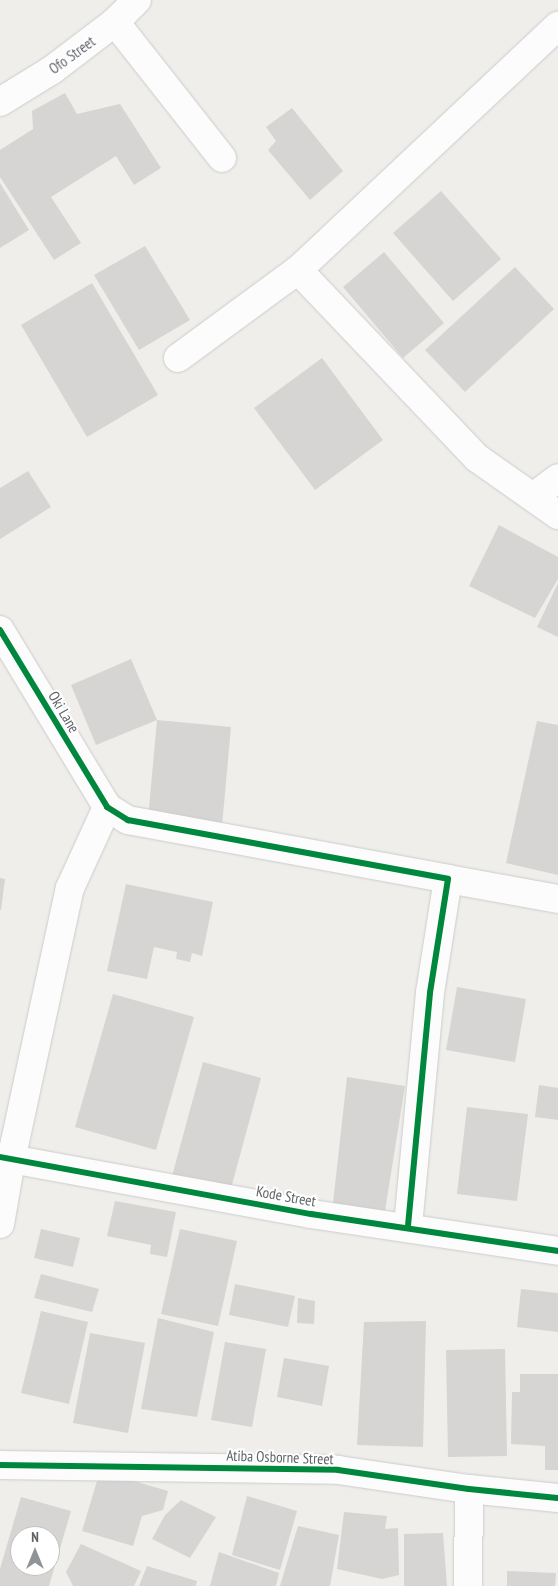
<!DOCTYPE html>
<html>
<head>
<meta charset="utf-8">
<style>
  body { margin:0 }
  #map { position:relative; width:558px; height:1586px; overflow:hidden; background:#efeeea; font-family:"PT Sans Narrow",sans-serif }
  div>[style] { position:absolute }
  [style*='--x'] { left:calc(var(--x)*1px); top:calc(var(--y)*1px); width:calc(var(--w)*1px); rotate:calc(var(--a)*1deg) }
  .building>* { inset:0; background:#d6d5d3 }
  .roads { filter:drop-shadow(0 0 1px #cbcccc) drop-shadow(0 0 1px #cbcccc) }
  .minor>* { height:28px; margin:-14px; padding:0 14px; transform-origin:14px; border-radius:14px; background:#fdfcfc }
  .cycleway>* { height:6px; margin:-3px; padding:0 3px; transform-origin:3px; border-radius:3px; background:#00873e }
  span { translate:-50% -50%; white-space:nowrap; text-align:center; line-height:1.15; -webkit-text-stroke:4px #fff; paint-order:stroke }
  .street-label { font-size:15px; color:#5f6368 }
  .north { position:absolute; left:10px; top:1526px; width:50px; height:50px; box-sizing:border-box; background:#fff; border:1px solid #bfc1c3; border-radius:50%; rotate:0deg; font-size:14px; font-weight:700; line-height:20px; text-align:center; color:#5f6368 }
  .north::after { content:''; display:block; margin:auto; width:18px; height:22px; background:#919496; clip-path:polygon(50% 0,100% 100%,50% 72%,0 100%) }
</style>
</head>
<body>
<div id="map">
  <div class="building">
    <i style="clip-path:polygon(65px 93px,77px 114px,120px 104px,161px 168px,134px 185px,116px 156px,51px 197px,81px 243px,54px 260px,0 177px,0 150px,33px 129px,32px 111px)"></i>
    <i style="clip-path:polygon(292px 108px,343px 171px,310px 200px,268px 150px,276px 141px,266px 127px)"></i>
    <i style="clip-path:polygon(0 183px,29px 230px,0 248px)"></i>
    <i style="clip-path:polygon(441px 191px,501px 259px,453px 301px,393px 233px)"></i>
    <i style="clip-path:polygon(145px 246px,190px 320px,139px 350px,94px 275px)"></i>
    <i style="clip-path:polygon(384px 252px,444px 323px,403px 358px,343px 287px)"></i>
    <i style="clip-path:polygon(515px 267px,554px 309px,465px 392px,425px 350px)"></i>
    <i style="clip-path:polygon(92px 283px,158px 395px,87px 437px,21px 325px)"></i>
    <i style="clip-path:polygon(322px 358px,383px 440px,315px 490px,254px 408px)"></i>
    <i style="clip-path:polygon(28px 471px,51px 507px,0 539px,0 488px)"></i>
    <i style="clip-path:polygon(499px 525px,558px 557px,558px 579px,535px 618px,469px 586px)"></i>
    <i style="clip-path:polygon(558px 583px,558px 637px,537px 627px)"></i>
    <i style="clip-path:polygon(131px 659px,157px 720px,96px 745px,71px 685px)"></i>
    <i style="clip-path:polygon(157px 720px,231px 727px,222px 826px,148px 819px)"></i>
    <i style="clip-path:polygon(537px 721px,558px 725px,558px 875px,506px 863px)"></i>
    <i style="clip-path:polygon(0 878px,5px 879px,1px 910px,0 910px)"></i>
    <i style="clip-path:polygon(126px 884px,213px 902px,202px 956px,192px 953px,190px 962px,176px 959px,177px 952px,154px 947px,147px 979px,107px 971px)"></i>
    <i style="clip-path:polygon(457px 987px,526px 999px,515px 1062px,446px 1050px)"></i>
    <i style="clip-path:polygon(113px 994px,194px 1017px,156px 1150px,75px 1127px)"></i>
    <i style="clip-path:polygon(203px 1062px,261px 1078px,230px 1192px,172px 1176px)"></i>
    <i style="clip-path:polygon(347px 1077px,405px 1086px,384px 1217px,333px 1203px)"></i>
    <i style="clip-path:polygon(539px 1085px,558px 1088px,558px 1120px,535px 1117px)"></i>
    <i style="clip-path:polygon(467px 1107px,528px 1114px,517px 1201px,457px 1194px)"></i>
    <i style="clip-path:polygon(115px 1201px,176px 1212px,167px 1257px,150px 1254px,151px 1245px,107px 1236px)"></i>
    <i style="clip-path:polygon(41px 1229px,80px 1238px,73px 1267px,34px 1258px)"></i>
    <i style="clip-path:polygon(180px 1229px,237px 1241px,218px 1326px,161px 1314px)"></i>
    <i style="clip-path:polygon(41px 1274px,99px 1289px,92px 1312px,34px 1298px)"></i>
    <i style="clip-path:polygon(235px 1284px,295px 1296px,288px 1327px,229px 1315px)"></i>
    <i style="clip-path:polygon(521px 1289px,558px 1293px,558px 1332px,517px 1327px)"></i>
    <i style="clip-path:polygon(298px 1298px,315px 1301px,314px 1324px,297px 1323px)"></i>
    <i style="clip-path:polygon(41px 1311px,88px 1322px,69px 1404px,21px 1393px)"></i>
    <i style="clip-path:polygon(158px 1318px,214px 1332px,197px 1417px,141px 1409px)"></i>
    <i style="clip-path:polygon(426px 1321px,423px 1447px,357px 1445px,364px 1322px)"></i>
    <i style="clip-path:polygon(90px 1333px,145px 1343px,128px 1433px,73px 1423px)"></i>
    <i style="clip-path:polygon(225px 1342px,266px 1349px,252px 1427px,211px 1420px)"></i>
    <i style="clip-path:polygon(505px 1349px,507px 1456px,448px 1457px,446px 1350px)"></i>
    <i style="clip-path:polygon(284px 1358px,329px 1366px,322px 1406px,277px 1397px)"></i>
    <i style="clip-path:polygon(520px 1374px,558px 1374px,558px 1470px,545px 1470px,545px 1446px,511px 1444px,512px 1392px,520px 1392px)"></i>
    <i style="clip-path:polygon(100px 1471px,168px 1491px,163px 1510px,142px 1516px,133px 1546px,82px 1531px)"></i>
    <i style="clip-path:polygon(247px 1496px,297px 1511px,280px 1570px,232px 1555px)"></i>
    <i style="clip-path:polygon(evenodd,21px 1497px,71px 1511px,49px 1586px,0 1586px,0 1569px,21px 1497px,20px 1536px,50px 1536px,50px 1566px,20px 1566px,20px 1536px)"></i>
    <i style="clip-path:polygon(181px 1500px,216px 1517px,190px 1558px,152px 1539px,165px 1515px)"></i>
    <i style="clip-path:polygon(344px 1512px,387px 1516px,385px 1529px,398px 1528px,399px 1575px,382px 1579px,337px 1569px)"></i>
    <i style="clip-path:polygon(298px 1526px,339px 1535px,330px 1586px,280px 1586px)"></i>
    <i style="clip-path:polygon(443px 1533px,447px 1586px,404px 1586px,404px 1534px)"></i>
    <i style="clip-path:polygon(81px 1544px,141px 1571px,134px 1586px,73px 1586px,66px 1572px)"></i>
    <i style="clip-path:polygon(219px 1552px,279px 1573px,276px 1586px,210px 1586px)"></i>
    <i style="clip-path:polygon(147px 1566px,197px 1581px,196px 1586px,139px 1586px)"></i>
    <i style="clip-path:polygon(507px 1571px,556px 1573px,555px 1586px,507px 1586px)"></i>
  </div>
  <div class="roads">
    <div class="minor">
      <i style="--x:115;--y:22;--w:173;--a:51.8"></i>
      <i style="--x:0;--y:102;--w:61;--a:-31.6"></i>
      <i style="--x:52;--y:70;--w:79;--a:-37.3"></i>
      <i style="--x:115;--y:22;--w:31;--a:-45"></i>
      <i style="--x:298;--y:270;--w:260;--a:46.4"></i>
      <i style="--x:477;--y:458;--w:99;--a:35.1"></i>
      <i style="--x:178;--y:358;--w:149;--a:-36.3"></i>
      <i style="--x:298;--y:270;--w:357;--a:-43.2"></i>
      <i style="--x:533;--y:497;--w:31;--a:-37"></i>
      <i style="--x:0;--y:630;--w:207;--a:58.8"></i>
      <i style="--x:107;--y:807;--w:25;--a:32"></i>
      <i style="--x:128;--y:820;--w:325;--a:10.4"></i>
      <i style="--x:448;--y:879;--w:115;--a:99"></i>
      <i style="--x:430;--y:993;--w:235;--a:95.4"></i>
      <i style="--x:448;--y:879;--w:112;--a:10.3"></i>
      <i style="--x:0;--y:1157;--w:316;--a:10.4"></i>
      <i style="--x:311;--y:1214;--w:250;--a:8.5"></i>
      <i style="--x:0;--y:1224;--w:65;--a:-80.2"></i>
      <i style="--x:11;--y:1160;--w:278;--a:-77.8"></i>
      <i style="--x:70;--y:888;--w:89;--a:-65.4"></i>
      <i style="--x:0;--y:1465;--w:338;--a:0.8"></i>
      <i style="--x:338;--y:1470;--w:132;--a:8.3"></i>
      <i style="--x:469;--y:1489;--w:89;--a:5.8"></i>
      <i style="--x:468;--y:1586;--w:97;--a:-89.4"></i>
    </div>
  </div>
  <div class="cycleway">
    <i style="--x:0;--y:630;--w:207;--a:58.8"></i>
    <i style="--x:107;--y:807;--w:25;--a:32"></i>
    <i style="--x:128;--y:820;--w:325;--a:10.4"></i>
    <i style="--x:448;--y:879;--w:115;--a:99"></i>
    <i style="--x:430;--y:993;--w:235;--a:95.4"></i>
    <i style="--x:0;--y:1157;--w:316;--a:10.4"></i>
    <i style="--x:311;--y:1214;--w:250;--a:8.5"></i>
    <i style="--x:0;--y:1465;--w:338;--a:0.8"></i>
    <i style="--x:338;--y:1470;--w:132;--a:8.3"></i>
    <i style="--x:469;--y:1489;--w:89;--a:5.8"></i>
  </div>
  <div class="street-label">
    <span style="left:72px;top:55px;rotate:-36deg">Ofo Street</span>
    <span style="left:64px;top:712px;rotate:59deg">Oki Lane</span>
    <span style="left:286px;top:1196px;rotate:10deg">Kode Street</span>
    <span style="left:280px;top:1457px;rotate:2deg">Atiba Osborne Street</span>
  </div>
  <div class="north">N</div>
</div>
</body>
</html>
